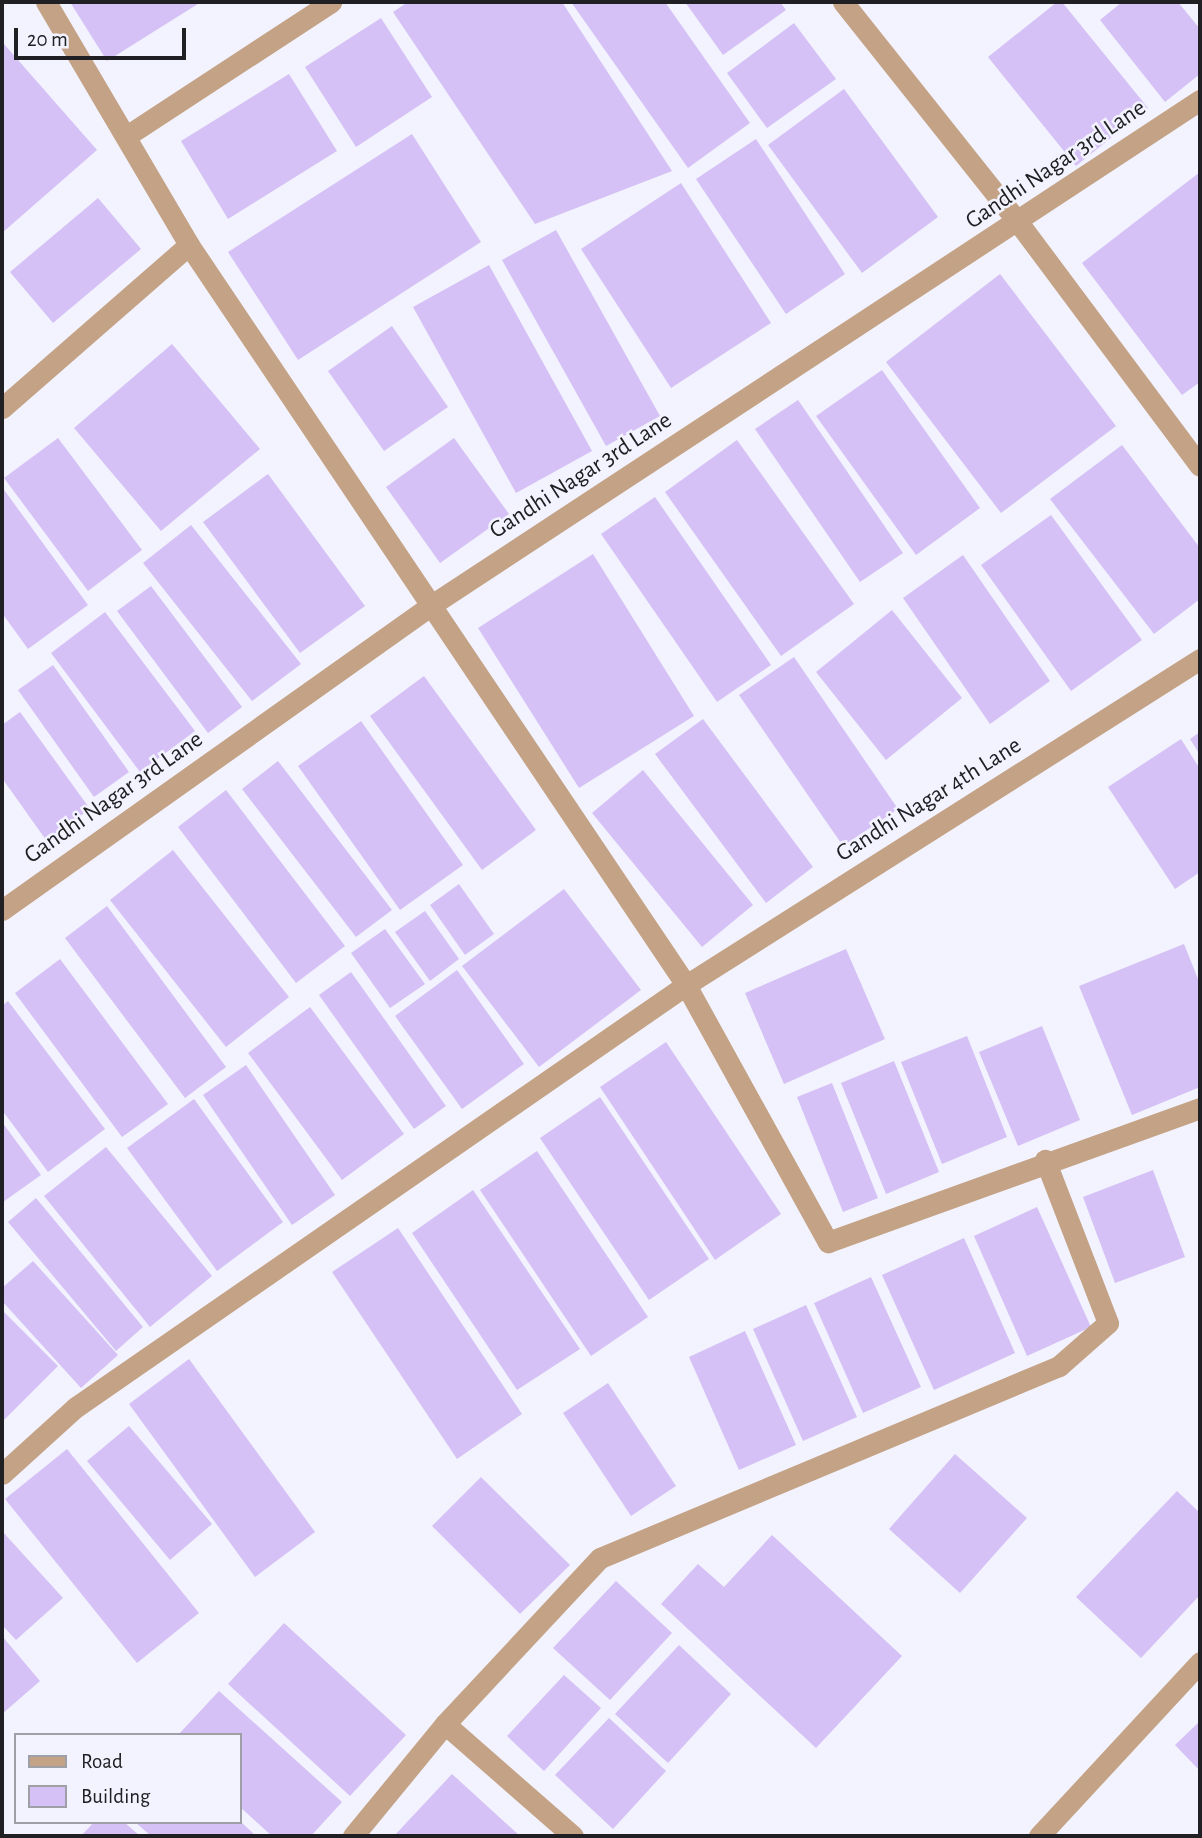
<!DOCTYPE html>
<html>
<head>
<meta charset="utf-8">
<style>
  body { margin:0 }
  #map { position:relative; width:1202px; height:1838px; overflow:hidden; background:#f2f3fe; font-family:"Alegreya Sans",sans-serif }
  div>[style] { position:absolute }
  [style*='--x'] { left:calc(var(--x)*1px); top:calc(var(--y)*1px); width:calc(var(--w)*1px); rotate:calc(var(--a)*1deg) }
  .building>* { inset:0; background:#d5c1f5 }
  .street>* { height:21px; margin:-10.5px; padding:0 10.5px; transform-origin:10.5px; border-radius:10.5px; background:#c4a285 }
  span { translate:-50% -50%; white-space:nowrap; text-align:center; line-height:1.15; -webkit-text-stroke:5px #f2f3fe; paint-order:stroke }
  .street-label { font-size:24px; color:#202024 }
  .frame { position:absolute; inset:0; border:4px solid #202024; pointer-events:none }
  .legend { position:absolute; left:14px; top:1733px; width:228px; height:91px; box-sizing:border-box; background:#f2f3fe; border:2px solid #9e9fa7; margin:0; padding:9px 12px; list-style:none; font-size:21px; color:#202024 }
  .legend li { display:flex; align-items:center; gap:14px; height:35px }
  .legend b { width:35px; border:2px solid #9e9fa7 }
  .scale { position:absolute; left:14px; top:28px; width:172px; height:32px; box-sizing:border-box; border:4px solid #202024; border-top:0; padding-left:9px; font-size:21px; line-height:24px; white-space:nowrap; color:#202024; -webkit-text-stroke:5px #f2f3fe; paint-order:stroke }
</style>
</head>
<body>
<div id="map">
  <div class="building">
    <i style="clip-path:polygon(70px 2px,201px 2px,107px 61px)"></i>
    <i style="clip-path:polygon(408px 2px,562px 2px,672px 171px,535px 224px,393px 12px)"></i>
    <i style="clip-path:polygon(571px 2px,665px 2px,750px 123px,688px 168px)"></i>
    <i style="clip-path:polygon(685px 2px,780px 2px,786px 10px,723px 55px)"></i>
    <i style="clip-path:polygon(1057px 2px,1062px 2px,1148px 108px,1076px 166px,988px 57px)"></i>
    <i style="clip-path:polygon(1122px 2px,1178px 2px,1200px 29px,1200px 74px,1165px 102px,1100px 20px)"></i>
    <i style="clip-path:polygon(381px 18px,432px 97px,356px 147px,305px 67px)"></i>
    <i style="clip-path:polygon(794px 23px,836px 79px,767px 128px,727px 73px)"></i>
    <i style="clip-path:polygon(4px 44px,97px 150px,2px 233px,2px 46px)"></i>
    <i style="clip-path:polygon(289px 74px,337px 151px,228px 219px,181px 141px)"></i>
    <i style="clip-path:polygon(844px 89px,938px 217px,862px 273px,768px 145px)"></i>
    <i style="clip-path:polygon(412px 134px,481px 242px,298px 360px,228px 252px)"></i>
    <i style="clip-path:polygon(756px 139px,845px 274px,786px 314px,696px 179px)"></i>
    <i style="clip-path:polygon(1200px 172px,1200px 382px,1182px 395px,1082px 263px)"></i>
    <i style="clip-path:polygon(681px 183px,771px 323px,671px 388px,581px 249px)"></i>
    <i style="clip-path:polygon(98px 198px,141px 249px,53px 323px,10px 272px)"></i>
    <i style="clip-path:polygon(556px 230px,660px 416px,606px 446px,502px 260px)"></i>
    <i style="clip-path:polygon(489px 265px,592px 451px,516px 493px,413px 307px)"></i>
    <i style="clip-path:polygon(1000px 274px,1116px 426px,1001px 513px,886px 362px)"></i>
    <i style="clip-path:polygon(392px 326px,448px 407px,384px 451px,328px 371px)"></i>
    <i style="clip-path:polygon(172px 344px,260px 449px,161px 531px,74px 428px)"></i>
    <i style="clip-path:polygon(882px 370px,980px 508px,916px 555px,816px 416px)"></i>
    <i style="clip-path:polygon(798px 400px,903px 553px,860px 582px,755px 429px)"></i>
    <i style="clip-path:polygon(58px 438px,142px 550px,88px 591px,4px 478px)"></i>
    <i style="clip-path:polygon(454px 438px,509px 514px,440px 563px,386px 487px)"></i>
    <i style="clip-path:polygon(737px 440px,854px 604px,781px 656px,665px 492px)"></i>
    <i style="clip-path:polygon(1122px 445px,1200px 548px,1200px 599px,1154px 634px,1050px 499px)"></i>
    <i style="clip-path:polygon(268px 474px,365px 606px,300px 653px,203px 522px)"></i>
    <i style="clip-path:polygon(2px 487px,88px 605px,28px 649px,2px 613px)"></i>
    <i style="clip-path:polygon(655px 497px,771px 665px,717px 702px,601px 534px)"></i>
    <i style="clip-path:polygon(1051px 515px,1142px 640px,1071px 691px,981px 565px)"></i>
    <i style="clip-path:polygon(191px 525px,301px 664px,252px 701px,143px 563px)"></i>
    <i style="clip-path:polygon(593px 554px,694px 716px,579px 788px,478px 628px)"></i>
    <i style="clip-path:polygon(963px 555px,1050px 681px,990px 724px,903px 598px)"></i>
    <i style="clip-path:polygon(151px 586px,242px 707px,208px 733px,117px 611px)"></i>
    <i style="clip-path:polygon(892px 610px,962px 698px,886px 760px,816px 672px)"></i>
    <i style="clip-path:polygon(105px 612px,195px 731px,140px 772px,51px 653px)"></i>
    <i style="clip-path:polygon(794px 657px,898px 809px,843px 846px,739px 695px)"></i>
    <i style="clip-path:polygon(53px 665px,129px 772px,94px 797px,18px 690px)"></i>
    <i style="clip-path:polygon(424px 676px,536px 830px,482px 870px,370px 716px)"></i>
    <i style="clip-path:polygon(20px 712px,90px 809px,46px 840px,2px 778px,2px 725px)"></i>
    <i style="clip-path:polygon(703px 719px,813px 867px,766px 903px,655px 754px)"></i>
    <i style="clip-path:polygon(361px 721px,463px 865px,400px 910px,298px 766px)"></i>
    <i style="clip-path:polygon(1200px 732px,1200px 755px,1190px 739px)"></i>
    <i style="clip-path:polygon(1181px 739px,1200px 769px,1200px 872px,1175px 889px,1108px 787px)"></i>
    <i style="clip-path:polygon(278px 761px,392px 910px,356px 937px,242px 789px)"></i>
    <i style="clip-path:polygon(643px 770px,753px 905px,702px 947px,592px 813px)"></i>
    <i style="clip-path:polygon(226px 790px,345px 946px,296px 983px,178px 827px)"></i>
    <i style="clip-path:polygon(173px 850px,289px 997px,226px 1047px,110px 900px)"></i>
    <i style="clip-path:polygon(459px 884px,494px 934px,465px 955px,430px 905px)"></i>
    <i style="clip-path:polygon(564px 889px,641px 990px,539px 1067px,462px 966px)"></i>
    <i style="clip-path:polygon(107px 906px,226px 1067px,185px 1098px,65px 938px)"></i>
    <i style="clip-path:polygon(425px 911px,459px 959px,430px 981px,395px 932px)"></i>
    <i style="clip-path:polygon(385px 929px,425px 984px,390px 1008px,351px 953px)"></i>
    <i style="clip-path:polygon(1184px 944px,1200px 984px,1200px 1087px,1132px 1115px,1079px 986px)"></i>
    <i style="clip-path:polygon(846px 949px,885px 1039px,784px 1084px,745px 993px)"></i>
    <i style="clip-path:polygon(60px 959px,168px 1104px,122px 1137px,15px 993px)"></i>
    <i style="clip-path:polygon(457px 970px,524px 1064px,462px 1109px,395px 1016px)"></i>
    <i style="clip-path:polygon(351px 972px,446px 1106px,414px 1129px,319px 995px)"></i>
    <i style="clip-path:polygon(8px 1001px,105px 1129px,48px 1172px,2px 1110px,2px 1006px)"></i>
    <i style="clip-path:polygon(310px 1007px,404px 1134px,342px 1180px,248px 1053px)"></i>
    <i style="clip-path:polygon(1042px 1026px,1080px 1120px,1018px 1146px,979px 1052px)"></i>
    <i style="clip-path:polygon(967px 1036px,1007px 1137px,942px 1164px,901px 1062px)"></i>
    <i style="clip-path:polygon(666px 1042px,781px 1214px,715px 1260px,600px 1087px)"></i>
    <i style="clip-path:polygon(894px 1061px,939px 1172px,886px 1194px,841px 1083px)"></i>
    <i style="clip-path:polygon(246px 1065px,335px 1195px,292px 1225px,203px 1095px)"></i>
    <i style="clip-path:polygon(832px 1083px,878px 1198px,843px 1212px,797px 1097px)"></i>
    <i style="clip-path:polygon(600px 1097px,709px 1259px,649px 1300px,540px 1138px)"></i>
    <i style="clip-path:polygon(194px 1099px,283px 1222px,217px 1271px,127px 1148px)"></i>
    <i style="clip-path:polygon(2px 1122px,41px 1175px,3px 1202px,2px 1200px)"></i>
    <i style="clip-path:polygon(106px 1147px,212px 1276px,150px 1327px,44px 1196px)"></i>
    <i style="clip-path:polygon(537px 1151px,648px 1317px,591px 1356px,480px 1190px)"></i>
    <i style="clip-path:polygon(1153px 1170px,1185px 1257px,1115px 1283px,1083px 1197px)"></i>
    <i style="clip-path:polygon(473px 1190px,580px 1349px,517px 1390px,412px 1233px)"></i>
    <i style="clip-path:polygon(36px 1198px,143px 1327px,116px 1351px,8px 1222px)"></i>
    <i style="clip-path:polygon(1037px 1207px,1091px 1327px,1027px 1356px,974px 1236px)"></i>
    <i style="clip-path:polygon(398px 1228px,522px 1414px,457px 1459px,332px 1272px)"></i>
    <i style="clip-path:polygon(964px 1238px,1015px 1353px,934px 1390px,882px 1275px)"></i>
    <i style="clip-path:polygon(33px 1261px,118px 1355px,81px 1388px,2px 1301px,2px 1288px)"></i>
    <i style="clip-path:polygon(871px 1277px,921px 1387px,863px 1413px,814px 1303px)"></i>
    <i style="clip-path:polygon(806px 1305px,857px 1417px,803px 1441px,753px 1329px)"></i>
    <i style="clip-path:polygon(2px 1310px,58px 1366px,2px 1422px)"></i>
    <i style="clip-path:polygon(745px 1331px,796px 1445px,739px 1470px,689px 1357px)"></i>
    <i style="clip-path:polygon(189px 1359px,315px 1532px,255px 1577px,129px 1404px)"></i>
    <i style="clip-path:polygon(608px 1383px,676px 1486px,631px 1516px,563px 1413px)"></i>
    <i style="clip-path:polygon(129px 1426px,212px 1524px,170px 1560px,87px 1461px)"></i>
    <i style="clip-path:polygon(67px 1449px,199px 1613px,137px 1663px,5px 1499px)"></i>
    <i style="clip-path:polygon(955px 1454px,1027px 1518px,960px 1593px,889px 1529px)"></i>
    <i style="clip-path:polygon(481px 1477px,570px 1565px,520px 1614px,432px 1526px)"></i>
    <i style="clip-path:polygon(1177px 1491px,1200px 1513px,1200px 1595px,1141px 1658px,1076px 1597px)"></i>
    <i style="clip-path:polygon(2px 1531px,63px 1598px,16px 1640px,2px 1625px)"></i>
    <i style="clip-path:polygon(772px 1535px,902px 1656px,816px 1748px,661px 1604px,698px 1564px,724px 1587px)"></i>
    <i style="clip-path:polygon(616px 1581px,672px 1633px,610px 1700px,553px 1648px)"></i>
    <i style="clip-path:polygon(284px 1623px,406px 1735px,350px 1796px,228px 1684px)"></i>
    <i style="clip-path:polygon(2px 1636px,40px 1681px,2px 1714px)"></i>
    <i style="clip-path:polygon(679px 1645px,731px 1694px,668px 1763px,615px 1714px)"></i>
    <i style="clip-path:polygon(564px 1675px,601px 1708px,544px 1771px,507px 1736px)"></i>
    <i style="clip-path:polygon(219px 1691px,342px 1802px,311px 1836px,272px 1836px,240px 1807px,240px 1735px,178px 1735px)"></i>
    <i style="clip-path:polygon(609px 1718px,666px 1771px,613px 1829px,555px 1775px)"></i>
    <i style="clip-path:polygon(1200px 1721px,1200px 1771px,1175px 1745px)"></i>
    <i style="clip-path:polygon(452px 1774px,520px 1836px,394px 1836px)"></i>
    <i style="clip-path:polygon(94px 1822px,124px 1822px,140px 1836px,81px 1836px)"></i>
    <i style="clip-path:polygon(135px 1822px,241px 1822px,256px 1836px,151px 1836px)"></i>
  </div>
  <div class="street">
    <i style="--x:46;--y:2;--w:282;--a:59.5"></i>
    <i style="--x:189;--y:245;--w:891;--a:56.11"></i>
    <i style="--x:686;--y:985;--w:294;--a:61.1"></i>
    <i style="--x:828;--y:1242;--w:395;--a:-19.8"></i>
    <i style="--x:843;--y:2;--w:281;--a:51.5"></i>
    <i style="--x:1018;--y:222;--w:304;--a:53.3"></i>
    <i style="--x:128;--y:135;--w:243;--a:-33.2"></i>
    <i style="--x:2;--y:408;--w:248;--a:-41.1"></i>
    <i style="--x:2;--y:910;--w:529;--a:-35.37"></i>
    <i style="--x:433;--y:604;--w:918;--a:-33.31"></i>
    <i style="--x:2;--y:1474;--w:100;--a:-42.2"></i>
    <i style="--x:76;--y:1407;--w:742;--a:-34.68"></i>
    <i style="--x:686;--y:985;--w:609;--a:-32.38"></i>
    <i style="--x:445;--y:1724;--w:170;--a:41.2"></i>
    <i style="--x:353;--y:1836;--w:145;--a:-50.6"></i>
    <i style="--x:445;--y:1724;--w:227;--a:-47"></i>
    <i style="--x:600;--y:1558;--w:498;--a:-22.7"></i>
    <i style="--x:1059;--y:1366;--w:65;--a:-41.3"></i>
    <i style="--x:1108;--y:1323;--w:175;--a:-111.1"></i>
    <i style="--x:1039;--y:1836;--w:237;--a:-47.2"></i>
  </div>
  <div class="street-label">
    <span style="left:1056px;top:165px;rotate:-34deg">Gandhi Nagar 3rd Lane</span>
    <span style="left:581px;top:476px;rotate:-33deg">Gandhi Nagar 3rd Lane</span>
    <span style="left:114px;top:798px;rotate:-35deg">Gandhi Nagar 3rd Lane</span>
    <span style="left:929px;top:800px;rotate:-32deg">Gandhi Nagar 4th Lane</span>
  </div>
  <div class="frame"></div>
  <ul class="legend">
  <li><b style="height:9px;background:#c4a285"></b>Road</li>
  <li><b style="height:19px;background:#d5c1f5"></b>Building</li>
  </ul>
  <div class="scale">20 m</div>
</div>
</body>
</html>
